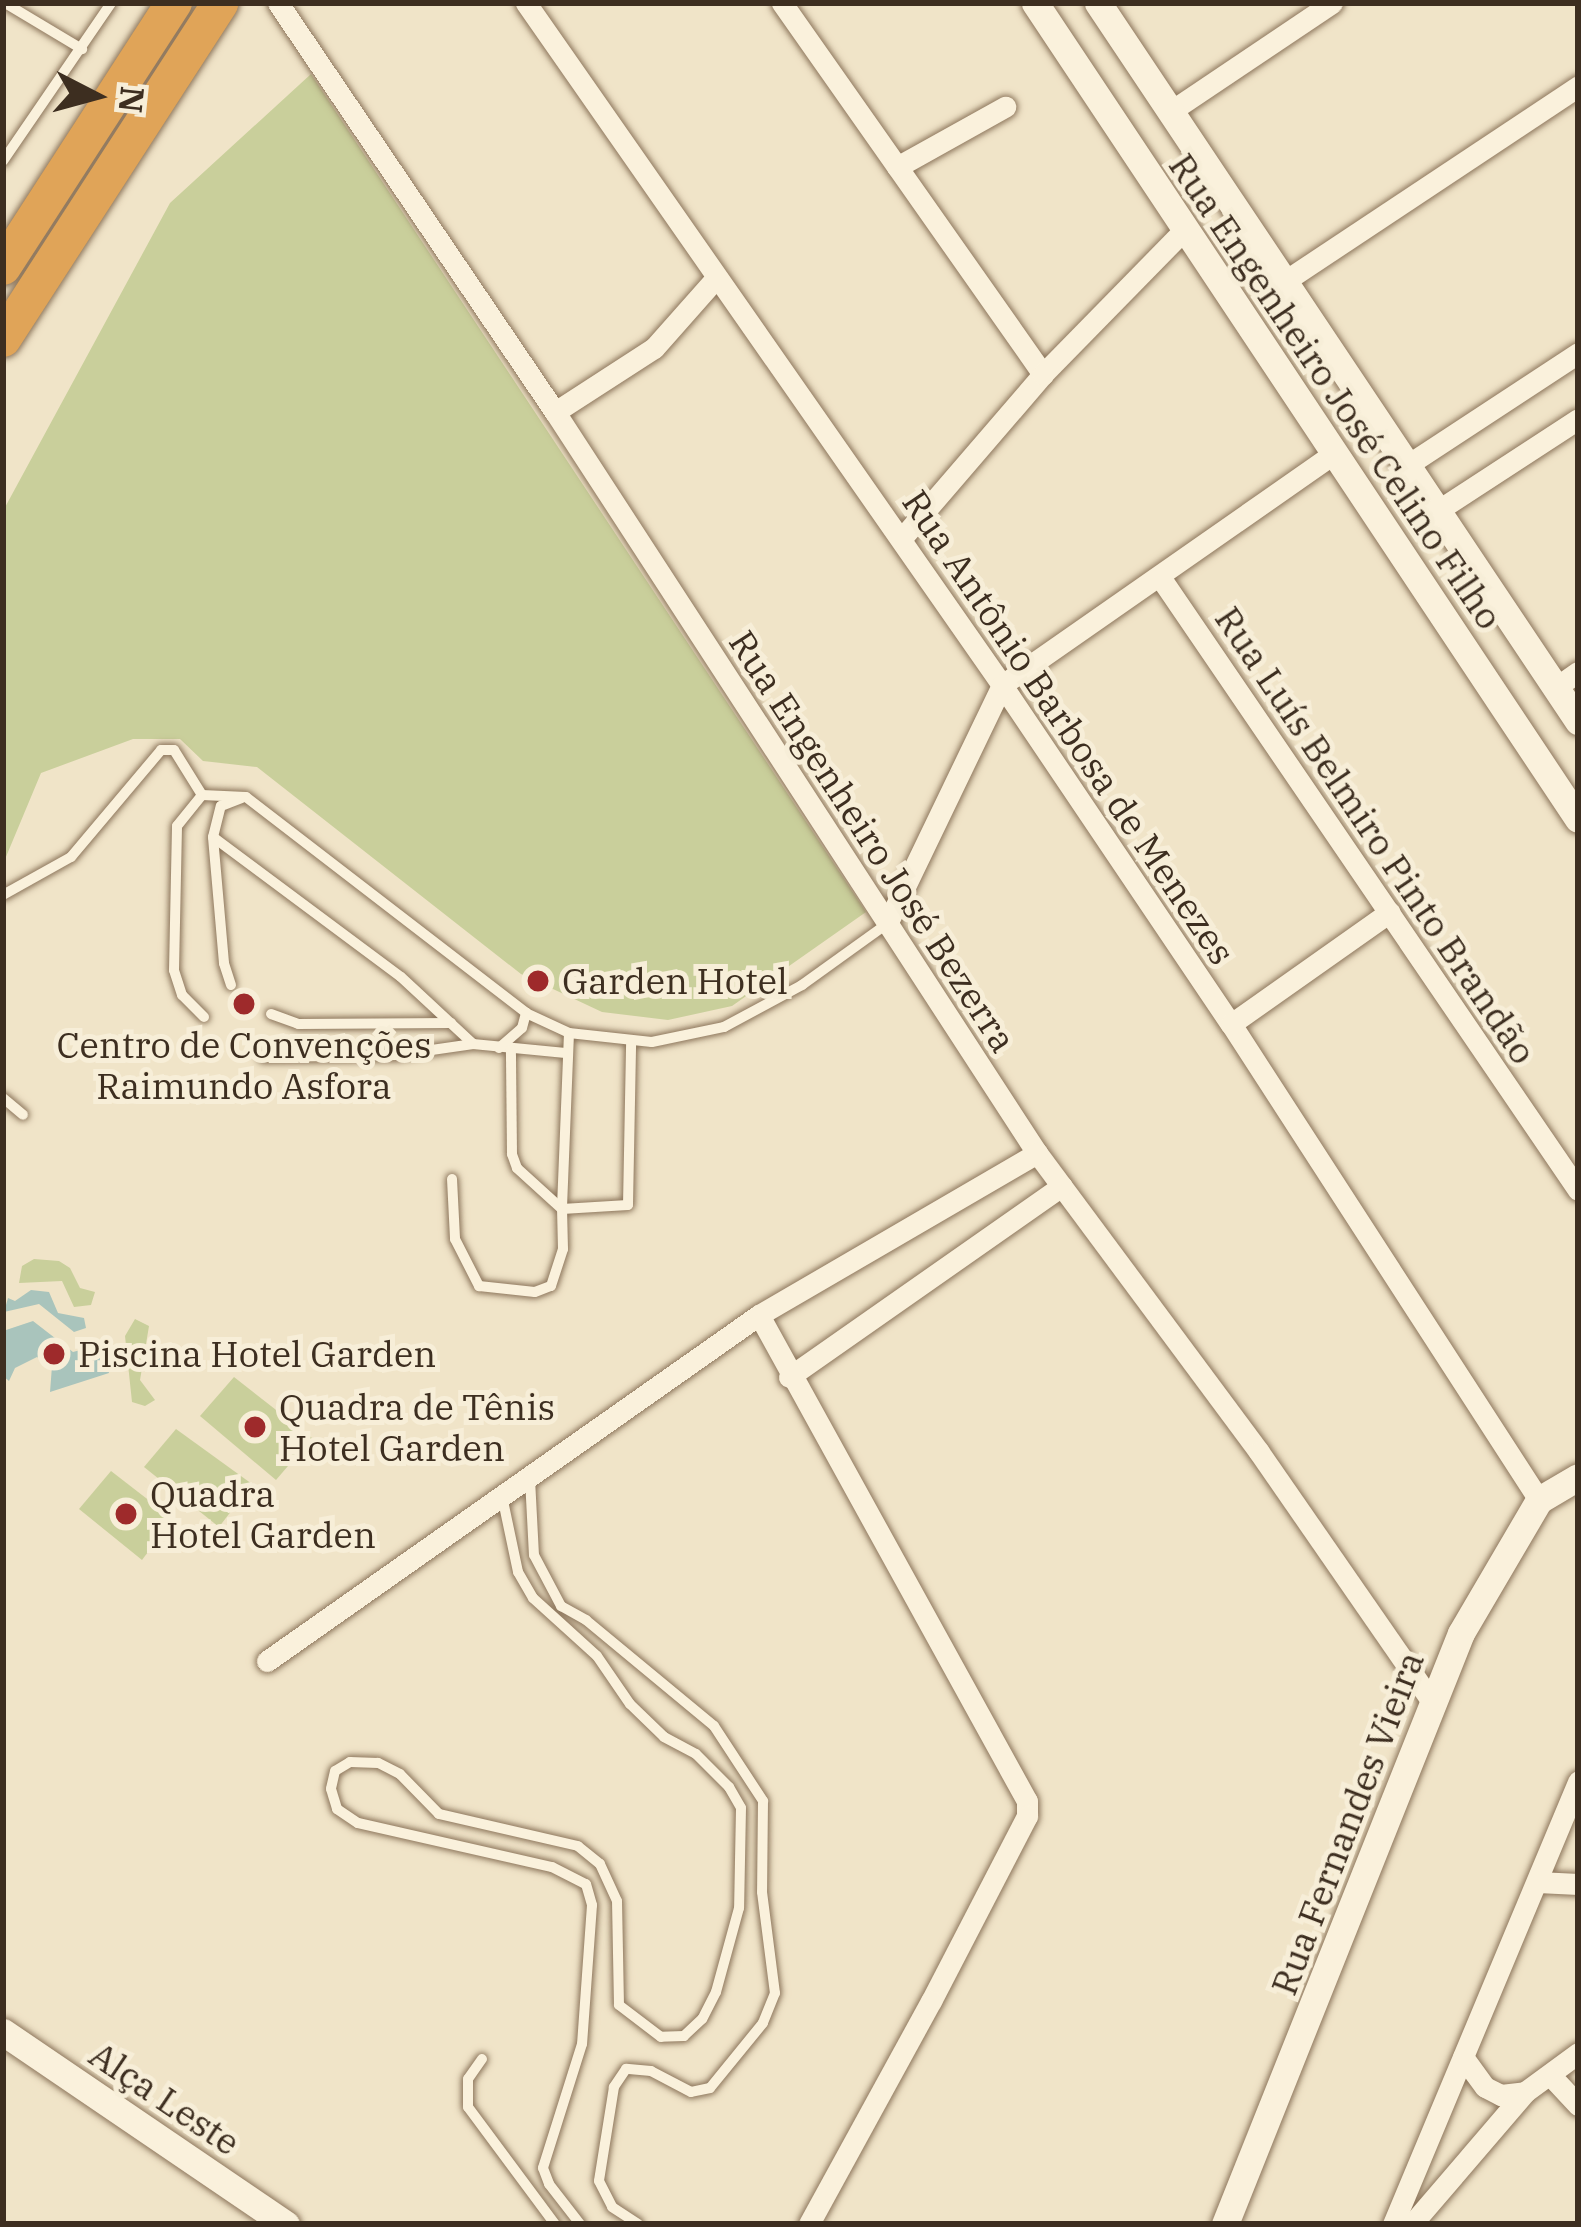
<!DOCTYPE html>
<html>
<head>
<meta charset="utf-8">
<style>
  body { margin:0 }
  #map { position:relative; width:1581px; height:2227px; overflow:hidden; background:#f0e4c8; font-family:"IBM Plex Serif",serif }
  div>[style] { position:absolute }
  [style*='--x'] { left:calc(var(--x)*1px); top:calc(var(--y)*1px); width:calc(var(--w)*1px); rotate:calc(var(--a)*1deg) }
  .green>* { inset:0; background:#c9cf9b }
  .water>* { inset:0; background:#a9c4bc }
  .roads { filter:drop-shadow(0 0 3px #8d765c) drop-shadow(0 0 3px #8d765c) }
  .lane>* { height:10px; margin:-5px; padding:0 5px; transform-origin:5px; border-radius:5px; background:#faf1dc }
  .street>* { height:21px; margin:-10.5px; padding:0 10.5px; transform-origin:10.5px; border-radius:10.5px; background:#faf1dc }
  .secondary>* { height:27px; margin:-13.5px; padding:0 13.5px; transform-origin:13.5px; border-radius:13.5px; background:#faf1dc }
  .highway>* { height:36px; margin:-18px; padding:0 18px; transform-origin:18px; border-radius:18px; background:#e0a458 }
  .dots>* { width:33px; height:33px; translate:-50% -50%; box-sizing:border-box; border:6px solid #f7eed8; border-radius:50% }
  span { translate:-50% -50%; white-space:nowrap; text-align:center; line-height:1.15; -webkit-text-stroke:10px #f7eed8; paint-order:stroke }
  .street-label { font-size:36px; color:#3d2e20 }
  .poi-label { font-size:36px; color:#3d2e20 }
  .left { translate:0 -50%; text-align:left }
  .frame { position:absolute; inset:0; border:6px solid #3d2e20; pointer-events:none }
  .north { position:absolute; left:36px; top:36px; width:120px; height:120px; -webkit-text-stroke:9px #f7eed8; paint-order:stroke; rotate:96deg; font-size:33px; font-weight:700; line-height:48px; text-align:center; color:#3d2e20 }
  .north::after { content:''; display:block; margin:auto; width:42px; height:54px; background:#3d2e20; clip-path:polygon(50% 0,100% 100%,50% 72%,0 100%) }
</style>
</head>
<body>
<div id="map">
  <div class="green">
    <i style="clip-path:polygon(311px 74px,866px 912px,732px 1006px,668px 1020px,602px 1012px,521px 974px,257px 767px,203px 761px,180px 739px,133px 739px,41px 773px,3px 864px,3px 511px,170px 203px)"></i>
    <i style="clip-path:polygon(34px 1259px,59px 1261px,70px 1268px,80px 1288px,95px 1292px,91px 1305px,74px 1307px,62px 1281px,19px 1283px,22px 1266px)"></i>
    <i style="clip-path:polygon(135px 1319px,149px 1326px,140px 1380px,155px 1400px,145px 1406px,132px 1402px,125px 1336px)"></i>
    <i style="clip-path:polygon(234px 1377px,312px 1438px,276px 1480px,200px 1416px)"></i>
    <i style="clip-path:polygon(176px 1429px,252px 1484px,219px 1527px,144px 1467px)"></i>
    <i style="clip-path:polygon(111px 1471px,173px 1519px,142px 1560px,79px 1509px)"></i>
  </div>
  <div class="water">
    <i style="clip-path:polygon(31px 1290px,49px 1292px,58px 1313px,84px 1318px,86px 1328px,74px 1332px,39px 1304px,4px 1312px,8px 1298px,15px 1301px)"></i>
    <i style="clip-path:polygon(33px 1321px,73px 1352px,103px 1344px,109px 1373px,50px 1392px,52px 1366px,37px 1357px,15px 1368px,9px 1381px,3px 1376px,3px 1331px)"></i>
  </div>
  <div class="roads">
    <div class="lane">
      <i style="--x:5;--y:3;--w:90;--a:30.9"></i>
      <i style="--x:3;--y:161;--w:191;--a:-55.6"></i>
      <i style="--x:213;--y:837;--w:234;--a:36.7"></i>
      <i style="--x:401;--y:977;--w:98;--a:42.9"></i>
      <i style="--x:473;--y:1044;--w:93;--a:5.5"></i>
      <i style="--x:3;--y:895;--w:78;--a:-29.2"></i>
      <i style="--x:71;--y:857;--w:140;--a:-49.9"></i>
      <i style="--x:161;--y:750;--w:13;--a:0"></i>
      <i style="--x:174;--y:750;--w:53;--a:58.1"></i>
      <i style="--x:231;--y:985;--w:23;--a:-108"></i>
      <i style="--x:224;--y:963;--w:126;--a:-95"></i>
      <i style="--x:213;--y:837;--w:32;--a:-76"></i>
      <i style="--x:221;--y:806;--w:22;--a:-21"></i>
      <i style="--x:271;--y:1014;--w:29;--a:20"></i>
      <i style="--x:298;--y:1024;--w:153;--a:-0.4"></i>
      <i style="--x:204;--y:1017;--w:31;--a:-135"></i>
      <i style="--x:182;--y:995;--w:26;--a:-108"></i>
      <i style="--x:174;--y:970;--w:144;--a:-88.8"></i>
      <i style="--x:177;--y:826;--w:40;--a:-51"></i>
      <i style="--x:202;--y:795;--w:44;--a:2.6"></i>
      <i style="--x:246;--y:797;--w:354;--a:37.6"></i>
      <i style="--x:526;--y:1013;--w:47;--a:24.9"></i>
      <i style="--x:569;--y:1033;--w:83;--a:6.2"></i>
      <i style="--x:652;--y:1042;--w:74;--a:-11.8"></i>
      <i style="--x:724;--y:1027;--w:89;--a:-28.3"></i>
      <i style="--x:802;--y:985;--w:105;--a:-35.7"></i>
      <i style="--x:569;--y:1033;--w:176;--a:92.3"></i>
      <i style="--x:562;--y:1209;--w:66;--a:-3.5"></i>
      <i style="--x:628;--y:1205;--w:163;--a:-88.9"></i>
      <i style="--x:499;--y:1048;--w:30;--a:-41"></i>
      <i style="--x:522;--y:1028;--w:16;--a:-75"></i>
      <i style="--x:263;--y:1057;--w:134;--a:-0.9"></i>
      <i style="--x:397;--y:1055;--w:77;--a:-8.2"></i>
      <i style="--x:3;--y:1098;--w:26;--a:40"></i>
      <i style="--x:452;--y:1179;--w:60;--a:87.1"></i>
      <i style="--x:455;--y:1239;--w:53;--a:62.9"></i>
      <i style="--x:479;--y:1286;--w:56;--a:6.1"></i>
      <i style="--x:535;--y:1292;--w:17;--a:-21"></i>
      <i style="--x:551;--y:1286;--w:39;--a:-72"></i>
      <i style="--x:563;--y:1249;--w:40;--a:-91.4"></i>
      <i style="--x:562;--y:1209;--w:61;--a:-137.7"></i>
      <i style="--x:517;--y:1168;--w:15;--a:-110"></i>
      <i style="--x:512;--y:1154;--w:104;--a:-90.6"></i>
      <i style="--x:530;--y:1479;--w:76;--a:87"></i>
      <i style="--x:534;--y:1555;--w:58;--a:62.1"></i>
      <i style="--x:561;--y:1606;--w:29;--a:29"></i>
      <i style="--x:586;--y:1620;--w:166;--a:39.6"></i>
      <i style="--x:714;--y:1726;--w:90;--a:56.8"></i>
      <i style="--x:763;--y:1801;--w:91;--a:90.6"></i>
      <i style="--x:762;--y:1892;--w:102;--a:82.7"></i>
      <i style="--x:775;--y:1993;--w:32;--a:112"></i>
      <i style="--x:763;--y:2023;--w:84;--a:129.2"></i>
      <i style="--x:710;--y:2088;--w:19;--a:168"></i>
      <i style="--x:691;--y:2092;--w:45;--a:-152.3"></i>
      <i style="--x:651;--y:2071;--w:25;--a:-175"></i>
      <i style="--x:626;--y:2069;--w:22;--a:124"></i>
      <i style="--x:614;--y:2087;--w:95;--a:99.1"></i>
      <i style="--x:599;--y:2181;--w:29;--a:63"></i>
      <i style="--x:612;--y:2207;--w:31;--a:33"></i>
      <i style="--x:502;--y:1496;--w:78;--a:78.1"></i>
      <i style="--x:518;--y:1572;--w:30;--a:60"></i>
      <i style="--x:533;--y:1598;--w:86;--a:42.2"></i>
      <i style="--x:597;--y:1656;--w:58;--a:55.5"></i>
      <i style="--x:630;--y:1704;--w:47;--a:44.1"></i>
      <i style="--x:664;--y:1737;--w:36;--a:28"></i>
      <i style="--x:696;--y:1754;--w:47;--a:45"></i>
      <i style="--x:729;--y:1787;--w:24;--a:60"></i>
      <i style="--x:741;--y:1808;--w:100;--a:91.1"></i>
      <i style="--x:739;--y:1908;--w:87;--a:105.3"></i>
      <i style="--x:716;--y:1992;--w:30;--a:117"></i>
      <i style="--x:702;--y:2019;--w:25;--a:137"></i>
      <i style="--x:684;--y:2036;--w:23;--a:178"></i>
      <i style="--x:661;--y:2037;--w:53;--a:-142.7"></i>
      <i style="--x:619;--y:2005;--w:104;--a:-91.1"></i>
      <i style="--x:617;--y:1901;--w:41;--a:-114.7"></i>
      <i style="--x:600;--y:1864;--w:28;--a:-141"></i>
      <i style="--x:578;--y:1846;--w:143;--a:-167"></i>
      <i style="--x:439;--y:1814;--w:56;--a:-134.3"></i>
      <i style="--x:400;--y:1774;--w:25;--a:-153"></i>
      <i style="--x:378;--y:1763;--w:28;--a:-178"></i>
      <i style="--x:350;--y:1762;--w:17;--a:149"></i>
      <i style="--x:335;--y:1771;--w:18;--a:103"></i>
      <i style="--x:331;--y:1789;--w:21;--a:73"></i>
      <i style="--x:337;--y:1809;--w:25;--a:34"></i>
      <i style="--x:358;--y:1823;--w:199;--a:12.8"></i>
      <i style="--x:552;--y:1867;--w:38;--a:27"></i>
      <i style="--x:586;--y:1884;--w:22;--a:74"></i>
      <i style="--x:592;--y:1905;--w:139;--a:94.1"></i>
      <i style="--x:582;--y:2044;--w:130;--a:107.5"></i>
      <i style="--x:543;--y:2168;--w:17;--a:69"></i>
      <i style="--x:549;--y:2184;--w:51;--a:52.2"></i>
      <i style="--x:482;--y:2059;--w:24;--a:125"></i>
      <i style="--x:468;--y:2079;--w:28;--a:90"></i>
      <i style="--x:468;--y:2107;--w:146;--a:53.4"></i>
    </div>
    <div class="street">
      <i style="--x:278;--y:3;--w:494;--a:55.9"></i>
      <i style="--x:555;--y:412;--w:884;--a:56.96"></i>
      <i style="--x:1037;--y:1153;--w:372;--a:53.4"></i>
      <i style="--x:1259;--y:1452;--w:304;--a:55.3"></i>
      <i style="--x:526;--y:3;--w:832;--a:55.09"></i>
      <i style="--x:1002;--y:685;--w:409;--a:56"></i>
      <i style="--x:1231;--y:1024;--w:567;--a:57.09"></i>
      <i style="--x:782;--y:3;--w:454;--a:54.9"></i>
      <i style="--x:1171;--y:111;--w:194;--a:-33.9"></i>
      <i style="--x:897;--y:167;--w:124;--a:-29.1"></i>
      <i style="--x:1282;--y:283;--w:356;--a:-33.6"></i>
      <i style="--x:555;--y:412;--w:118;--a:-32.9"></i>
      <i style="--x:654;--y:348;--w:94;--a:-48.5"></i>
      <i style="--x:1406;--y:466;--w:206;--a:-33.3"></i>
      <i style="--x:1437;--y:511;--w:168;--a:-33.1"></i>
      <i style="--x:902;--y:538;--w:216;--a:-49.3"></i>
      <i style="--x:1043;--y:374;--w:204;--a:-45.6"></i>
      <i style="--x:1160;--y:577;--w:742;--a:55.71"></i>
      <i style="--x:1555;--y:688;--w:28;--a:-35"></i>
      <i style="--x:887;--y:924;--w:265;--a:-64.3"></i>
      <i style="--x:1002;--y:685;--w:406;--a:-34.9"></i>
      <i style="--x:1231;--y:1024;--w:194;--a:-35.2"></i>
      <i style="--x:759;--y:1315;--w:322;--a:-30.2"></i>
      <i style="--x:789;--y:1377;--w:333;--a:-35"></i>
      <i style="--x:267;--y:1661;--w:601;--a:-35.12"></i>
      <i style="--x:759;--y:1315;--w:555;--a:61.13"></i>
      <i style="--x:1027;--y:1801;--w:15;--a:90"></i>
      <i style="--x:1027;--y:1816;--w:208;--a:117.4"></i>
      <i style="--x:931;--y:2001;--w:254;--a:118.7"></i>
      <i style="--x:1538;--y:1882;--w:40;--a:2.9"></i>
      <i style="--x:1463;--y:2057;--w:37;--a:54"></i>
      <i style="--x:1485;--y:2087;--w:18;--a:27"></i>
      <i style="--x:1501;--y:2095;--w:24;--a:-7"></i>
      <i style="--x:1551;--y:2076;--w:40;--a:47"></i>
      <i style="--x:1393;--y:2224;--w:480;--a:-67.3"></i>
      <i style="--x:1412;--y:2224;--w:174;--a:-49.4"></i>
      <i style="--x:1525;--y:2092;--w:66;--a:-36.3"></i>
    </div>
    <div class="secondary">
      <i style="--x:1035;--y:3;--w:980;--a:56.36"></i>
      <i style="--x:1098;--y:3;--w:864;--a:56.24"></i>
      <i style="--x:3;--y:2032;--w:342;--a:34.2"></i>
      <i style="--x:1225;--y:2224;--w:636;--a:-68.23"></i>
      <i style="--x:1461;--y:1633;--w:154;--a:-59.6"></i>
      <i style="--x:1539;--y:1500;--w:45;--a:-30.5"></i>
    </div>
    <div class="highway">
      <i style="--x:3;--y:267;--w:315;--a:-57.1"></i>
      <i style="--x:3;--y:339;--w:400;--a:-57.1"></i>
    </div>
  </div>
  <div class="dots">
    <i style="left:538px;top:981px;background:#9e2a2b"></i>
    <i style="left:244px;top:1004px;background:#9e2a2b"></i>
    <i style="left:54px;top:1354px;background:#9e2a2b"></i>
    <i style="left:255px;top:1427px;background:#9e2a2b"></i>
    <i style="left:126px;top:1514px;background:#9e2a2b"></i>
  </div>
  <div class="street-label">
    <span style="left:1336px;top:391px;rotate:56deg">Rua Engenheiro José Celino Filho</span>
    <span style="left:1069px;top:727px;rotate:56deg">Rua Antônio Barbosa de Menezes</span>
    <span style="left:1376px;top:835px;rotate:56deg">Rua Luís Belmiro Pinto Brandão</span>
    <span style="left:873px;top:841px;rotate:57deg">Rua Engenheiro José Bezerra</span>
    <span style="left:1347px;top:1823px;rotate:-69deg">Rua Fernandes Vieira</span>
    <span style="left:165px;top:2098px;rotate:34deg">Alça Leste</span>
  </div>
  <div class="poi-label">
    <span class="left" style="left:562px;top:981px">Garden Hotel</span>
    <span style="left:244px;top:1065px">Centro de Convenções<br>Raimundo Asfora</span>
    <span class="left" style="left:78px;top:1354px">Piscina Hotel Garden</span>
    <span class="left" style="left:279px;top:1427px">Quadra de Tênis<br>Hotel Garden</span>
    <span class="left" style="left:150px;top:1514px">Quadra<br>Hotel Garden</span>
  </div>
  <div class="frame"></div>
  <div class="north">N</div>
</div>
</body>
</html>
